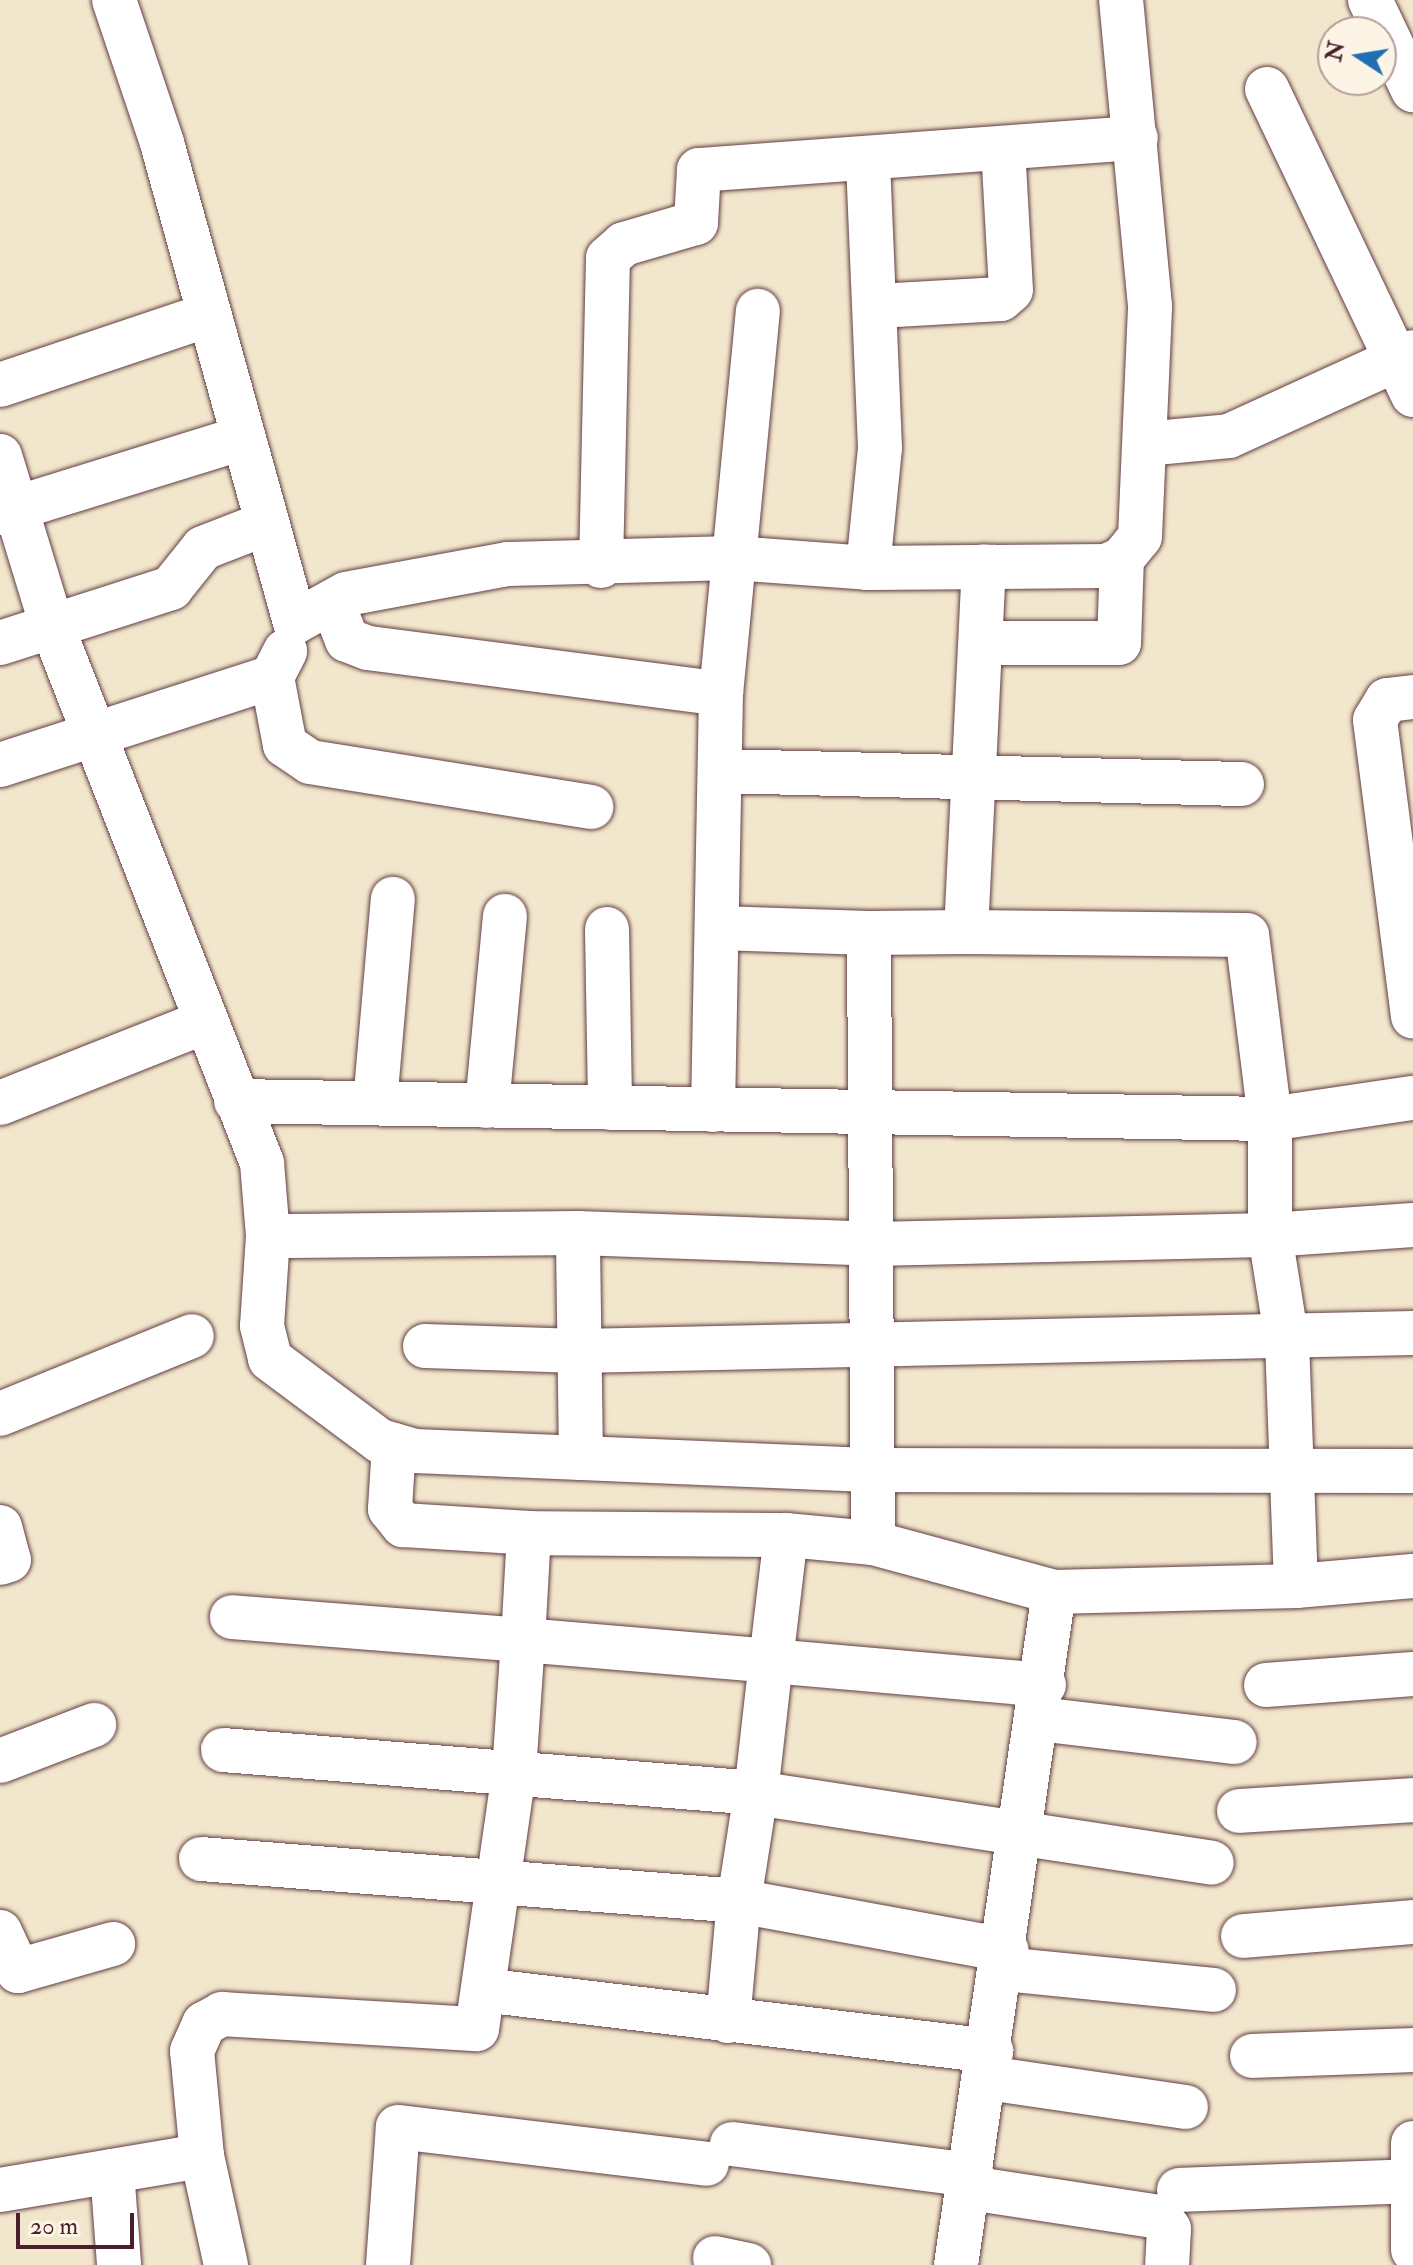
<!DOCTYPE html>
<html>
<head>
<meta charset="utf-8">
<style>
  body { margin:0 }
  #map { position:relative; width:1413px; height:2265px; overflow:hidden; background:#f2e7cc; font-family:"IM FELL Double Pica",serif }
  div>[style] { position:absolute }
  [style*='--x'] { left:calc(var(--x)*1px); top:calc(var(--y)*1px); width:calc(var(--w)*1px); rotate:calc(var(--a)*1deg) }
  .roads { filter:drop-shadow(0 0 2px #633d43) drop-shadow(0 0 2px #633d43) }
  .street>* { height:44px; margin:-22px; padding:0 22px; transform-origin:22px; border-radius:22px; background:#fff }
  span { translate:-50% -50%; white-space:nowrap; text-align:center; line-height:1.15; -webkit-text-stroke:7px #fcf5e5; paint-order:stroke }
  .north { position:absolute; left:1317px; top:16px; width:80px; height:80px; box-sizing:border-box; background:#fcf5e5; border:2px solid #b59f9b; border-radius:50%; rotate:282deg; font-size:22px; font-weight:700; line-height:32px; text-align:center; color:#4a1f2b }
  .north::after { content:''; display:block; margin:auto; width:28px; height:36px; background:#1f6fb2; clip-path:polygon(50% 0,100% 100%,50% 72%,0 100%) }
  .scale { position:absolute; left:16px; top:2213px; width:118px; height:36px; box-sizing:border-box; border:4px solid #4a1f2b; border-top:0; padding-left:10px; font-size:24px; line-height:28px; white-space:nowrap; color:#4a1f2b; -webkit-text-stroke:6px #fcf5e5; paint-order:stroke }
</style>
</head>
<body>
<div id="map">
  <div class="roads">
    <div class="street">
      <i style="--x:114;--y:0;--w:151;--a:71.4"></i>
      <i style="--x:162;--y:143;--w:497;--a:74.5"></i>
      <i style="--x:295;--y:622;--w:58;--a:-28.8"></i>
      <i style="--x:346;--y:594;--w:165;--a:-10.5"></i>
      <i style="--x:508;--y:564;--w:225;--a:-1.5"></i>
      <i style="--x:733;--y:558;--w:135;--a:4.2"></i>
      <i style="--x:868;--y:568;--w:238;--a:-0.5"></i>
      <i style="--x:1106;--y:566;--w:17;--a:-24"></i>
      <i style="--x:1122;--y:559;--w:28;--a:-51"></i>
      <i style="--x:1140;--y:537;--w:231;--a:-87.5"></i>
      <i style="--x:1150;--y:306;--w:307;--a:-95.4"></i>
      <i style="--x:1370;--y:0;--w:100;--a:64.5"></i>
      <i style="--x:1267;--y:89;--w:339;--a:64.5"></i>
      <i style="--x:878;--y:306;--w:123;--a:-3.3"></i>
      <i style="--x:1001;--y:299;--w:13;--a:-42"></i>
      <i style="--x:1011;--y:290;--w:142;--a:-93.2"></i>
      <i style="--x:0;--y:385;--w:219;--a:-18.6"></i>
      <i style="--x:1145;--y:444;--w:84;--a:-5.4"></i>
      <i style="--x:1229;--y:436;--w:202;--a:-24.5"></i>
      <i style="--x:0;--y:456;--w:178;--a:73"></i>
      <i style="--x:52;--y:626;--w:577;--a:68.64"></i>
      <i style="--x:262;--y:1163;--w:73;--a:85.3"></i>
      <i style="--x:268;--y:1236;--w:90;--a:93.8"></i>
      <i style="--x:262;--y:1326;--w:34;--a:76"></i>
      <i style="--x:270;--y:1359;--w:137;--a:36.7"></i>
      <i style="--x:380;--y:1441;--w:36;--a:16"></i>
      <i style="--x:415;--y:1451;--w:166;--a:2.4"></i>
      <i style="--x:581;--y:1458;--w:225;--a:-90.8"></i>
      <i style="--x:578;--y:1233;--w:310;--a:179.4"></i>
      <i style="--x:0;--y:513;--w:254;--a:-17.2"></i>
      <i style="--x:601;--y:566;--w:308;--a:-88.7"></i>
      <i style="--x:608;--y:258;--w:21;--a:-41"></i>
      <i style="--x:624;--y:244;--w:75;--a:-16.3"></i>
      <i style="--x:696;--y:223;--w:53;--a:-86.8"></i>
      <i style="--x:699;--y:170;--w:438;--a:-4.2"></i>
      <i style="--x:868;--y:568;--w:121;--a:-84.3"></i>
      <i style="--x:880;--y:448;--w:288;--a:-92.4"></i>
      <i style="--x:332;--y:602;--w:41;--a:68.5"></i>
      <i style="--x:347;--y:640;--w:22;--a:21"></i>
      <i style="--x:368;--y:648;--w:356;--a:7.4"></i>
      <i style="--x:0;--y:643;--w:180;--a:-17.8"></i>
      <i style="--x:171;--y:588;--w:51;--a:-51.3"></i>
      <i style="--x:203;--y:548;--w:69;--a:-21.3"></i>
      <i style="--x:981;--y:643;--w:138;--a:0"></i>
      <i style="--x:1119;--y:643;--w:84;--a:-88"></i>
      <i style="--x:272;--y:677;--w:69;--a:79.2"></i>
      <i style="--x:285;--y:745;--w:30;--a:34"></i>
      <i style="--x:310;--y:762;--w:285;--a:9.1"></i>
      <i style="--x:1413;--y:697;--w:26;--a:173"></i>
      <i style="--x:1387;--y:700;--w:23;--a:121"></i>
      <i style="--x:1375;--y:720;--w:299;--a:82.7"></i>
      <i style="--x:0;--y:765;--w:286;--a:-17.9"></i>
      <i style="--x:272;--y:677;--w:29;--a:-63"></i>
      <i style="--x:720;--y:771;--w:522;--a:1.43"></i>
      <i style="--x:718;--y:928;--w:151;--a:1.9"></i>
      <i style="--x:607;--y:929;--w:179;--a:89"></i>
      <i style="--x:236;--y:1101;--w:1034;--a:1"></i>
      <i style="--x:1270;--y:1119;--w:185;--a:-97.1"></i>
      <i style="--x:1247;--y:935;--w:281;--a:-179.4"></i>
      <i style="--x:0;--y:1103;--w:220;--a:-21.6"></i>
      <i style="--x:375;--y:1103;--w:205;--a:-85"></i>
      <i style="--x:487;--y:1106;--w:191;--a:-84.6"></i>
      <i style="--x:713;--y:1110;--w:416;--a:-88.9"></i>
      <i style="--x:721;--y:694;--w:385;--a:-84.5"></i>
      <i style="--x:578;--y:1233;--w:296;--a:2.1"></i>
      <i style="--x:874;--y:1244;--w:396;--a:-1.3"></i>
      <i style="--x:1270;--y:1235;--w:143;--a:-4"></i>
      <i style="--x:425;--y:1346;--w:154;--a:1.9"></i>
      <i style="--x:579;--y:1351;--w:834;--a:-1.24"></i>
      <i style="--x:0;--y:1414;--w:207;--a:-22.1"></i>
      <i style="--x:394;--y:1445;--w:64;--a:93.6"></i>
      <i style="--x:390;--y:1509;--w:21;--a:51"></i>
      <i style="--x:403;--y:1525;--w:126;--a:3.6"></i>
      <i style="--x:581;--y:1458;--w:288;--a:2.4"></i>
      <i style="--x:869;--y:1470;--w:544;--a:0.11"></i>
      <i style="--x:0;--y:1527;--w:34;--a:75"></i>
      <i style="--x:9;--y:1560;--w:9;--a:162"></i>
      <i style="--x:786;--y:1535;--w:87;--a:5.3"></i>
      <i style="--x:873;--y:1543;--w:610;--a:-90.38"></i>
      <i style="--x:869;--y:933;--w:97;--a:-0.6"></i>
      <i style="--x:966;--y:932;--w:366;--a:-87.2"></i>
      <i style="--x:873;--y:1543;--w:188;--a:15.1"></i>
      <i style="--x:1296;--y:1586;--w:117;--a:-4.9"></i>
      <i style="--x:1266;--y:1685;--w:147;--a:-4.3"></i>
      <i style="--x:1038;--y:1719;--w:198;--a:6.7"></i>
      <i style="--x:223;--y:1750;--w:535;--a:4.61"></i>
      <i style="--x:756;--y:1793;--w:461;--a:8.7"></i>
      <i style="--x:0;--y:1761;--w:101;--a:-21"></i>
      <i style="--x:1239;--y:1811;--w:174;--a:-3.6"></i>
      <i style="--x:201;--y:1859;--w:540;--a:4.46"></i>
      <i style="--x:739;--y:1901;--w:272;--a:10.4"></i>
      <i style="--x:0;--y:1932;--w:43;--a:65.2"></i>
      <i style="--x:18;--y:1971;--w:99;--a:-15.9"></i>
      <i style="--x:1243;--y:1936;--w:171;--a:-4.7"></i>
      <i style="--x:1004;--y:1969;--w:211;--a:5.7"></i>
      <i style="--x:483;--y:1990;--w:512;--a:6.85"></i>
      <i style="--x:728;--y:2021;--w:121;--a:-84.8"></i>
      <i style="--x:739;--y:1901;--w:109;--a:-81.1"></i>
      <i style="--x:756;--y:1793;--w:133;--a:-83.5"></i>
      <i style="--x:771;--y:1661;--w:127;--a:-83.2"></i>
      <i style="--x:786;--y:1535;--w:257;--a:-179.6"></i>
      <i style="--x:529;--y:1533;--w:107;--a:93.2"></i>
      <i style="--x:523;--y:1640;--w:249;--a:4.8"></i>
      <i style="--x:771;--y:1661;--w:274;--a:5"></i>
      <i style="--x:1252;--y:2056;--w:161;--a:-2.1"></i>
      <i style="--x:987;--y:2078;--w:201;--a:8.3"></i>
      <i style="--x:1413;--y:2143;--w:107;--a:90"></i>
      <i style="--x:732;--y:2144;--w:242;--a:7.4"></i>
      <i style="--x:202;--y:2156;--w:112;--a:77.6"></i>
      <i style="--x:112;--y:2171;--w:94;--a:85.7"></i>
      <i style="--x:970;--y:2188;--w:192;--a:8.7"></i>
      <i style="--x:1160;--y:2217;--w:15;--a:53"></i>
      <i style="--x:1169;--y:2229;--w:36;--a:93"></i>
      <i style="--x:0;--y:2190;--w:205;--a:-9.6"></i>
      <i style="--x:202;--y:2156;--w:105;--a:-95.4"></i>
      <i style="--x:192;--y:2051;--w:30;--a:-66"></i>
      <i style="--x:204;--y:2024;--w:21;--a:-29"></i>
      <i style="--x:222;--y:2014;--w:255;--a:3.4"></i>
      <i style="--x:477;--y:2029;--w:260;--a:-81.8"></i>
      <i style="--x:514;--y:1772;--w:132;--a:-86.1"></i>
      <i style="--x:523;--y:1640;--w:292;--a:-175.5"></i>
      <i style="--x:1179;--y:2190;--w:234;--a:-2.2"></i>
      <i style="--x:715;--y:2258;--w:35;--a:12"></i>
      <i style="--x:388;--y:2265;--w:138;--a:-85.9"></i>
      <i style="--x:398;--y:2127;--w:311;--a:6.8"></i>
      <i style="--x:956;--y:2265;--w:680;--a:-81.72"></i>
      <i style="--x:1054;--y:1592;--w:242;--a:-1.4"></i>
      <i style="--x:1296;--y:1586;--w:245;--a:-92.1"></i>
      <i style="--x:1287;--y:1341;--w:107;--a:-99.1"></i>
      <i style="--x:1270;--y:1235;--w:116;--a:-90"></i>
      <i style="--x:1270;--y:1119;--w:145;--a:-8.4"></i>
    </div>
  </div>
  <div class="north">N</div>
  <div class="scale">20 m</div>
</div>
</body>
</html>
